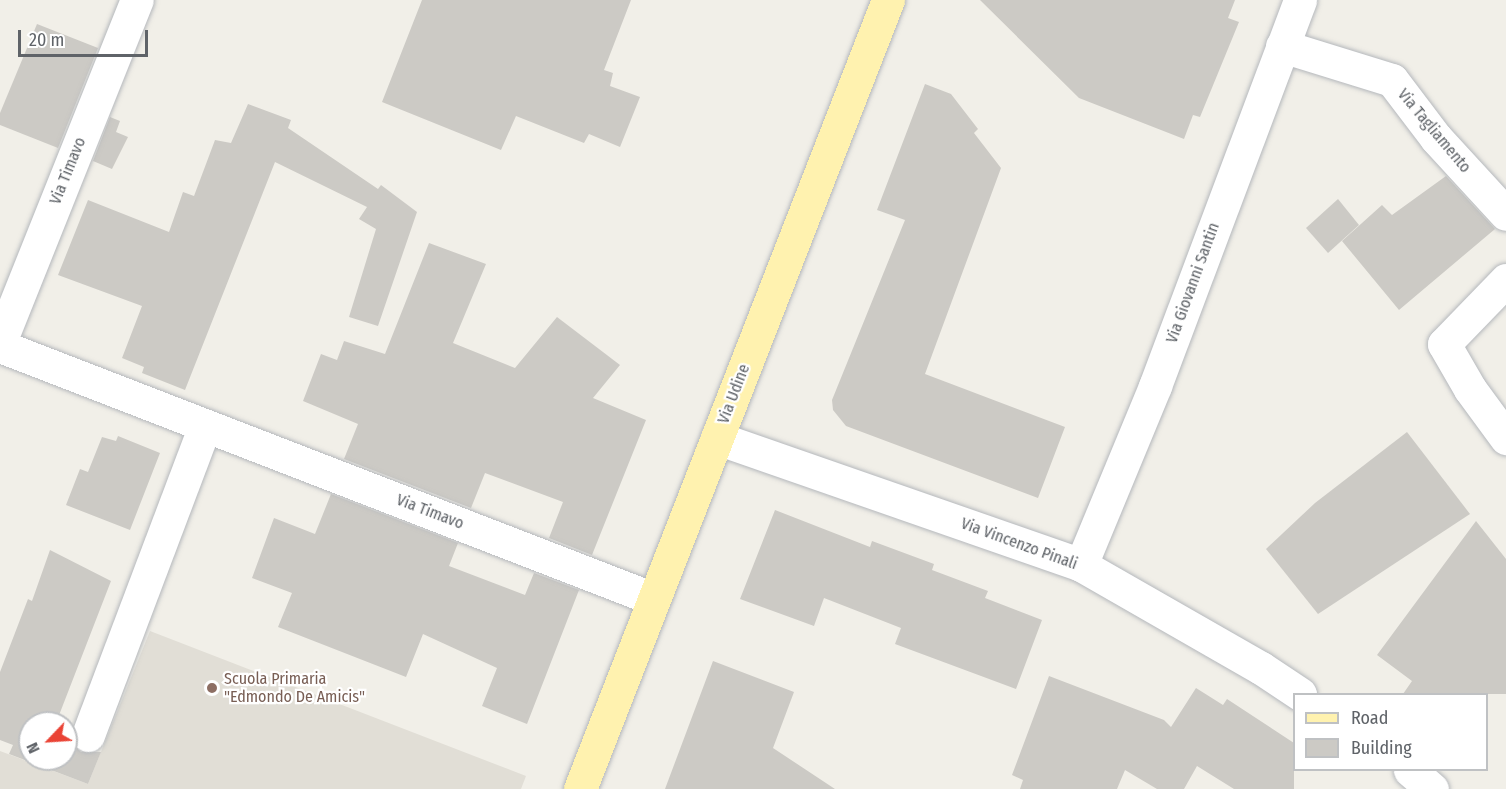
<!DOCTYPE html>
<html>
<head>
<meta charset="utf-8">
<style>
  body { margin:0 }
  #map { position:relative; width:1506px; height:789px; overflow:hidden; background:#f1efe8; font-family:"Fira Sans Condensed",sans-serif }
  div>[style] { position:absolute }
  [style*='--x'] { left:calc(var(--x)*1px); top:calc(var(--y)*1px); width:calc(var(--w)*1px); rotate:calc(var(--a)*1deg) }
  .education>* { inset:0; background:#e1ded6 }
  .building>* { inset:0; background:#cccac5 }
  .roads { filter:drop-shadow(0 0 2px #b5b8bc) drop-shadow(0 0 2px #b5b8bc) }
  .minor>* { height:33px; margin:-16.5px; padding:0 16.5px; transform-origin:16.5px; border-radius:16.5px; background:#fff }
  .major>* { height:33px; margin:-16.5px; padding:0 16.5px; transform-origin:16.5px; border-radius:16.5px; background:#fff2af }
  .dots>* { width:16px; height:16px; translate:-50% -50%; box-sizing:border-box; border:3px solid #fff; border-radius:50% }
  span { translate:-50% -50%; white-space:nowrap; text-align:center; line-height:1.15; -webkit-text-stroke:4.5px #fff; paint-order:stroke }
  .street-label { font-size:16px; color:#5f6368 }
  .education-label { font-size:16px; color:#785e54 }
  .left { translate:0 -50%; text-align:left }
  .legend { position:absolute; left:1293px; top:693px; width:195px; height:78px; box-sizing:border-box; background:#fff; border:2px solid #bfc1c3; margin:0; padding:8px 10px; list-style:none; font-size:18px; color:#5f6368 }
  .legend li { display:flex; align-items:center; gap:12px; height:30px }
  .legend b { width:30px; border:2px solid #bfc1c3 }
  .north { position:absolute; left:18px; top:711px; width:60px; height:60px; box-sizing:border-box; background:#fff; border:2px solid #bfc1c3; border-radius:50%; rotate:245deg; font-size:16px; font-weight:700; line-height:24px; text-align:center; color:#5f6368 }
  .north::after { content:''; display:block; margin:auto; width:21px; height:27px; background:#ea4335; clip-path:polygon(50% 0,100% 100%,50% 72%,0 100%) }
  .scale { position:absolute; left:18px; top:30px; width:130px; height:27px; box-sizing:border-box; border:3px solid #5f6368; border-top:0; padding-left:8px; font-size:18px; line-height:21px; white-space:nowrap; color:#5f6368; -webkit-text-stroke:4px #fff; paint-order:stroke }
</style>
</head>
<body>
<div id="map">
  <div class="education">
    <i style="clip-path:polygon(150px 631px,526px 776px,521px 789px,0 789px,0 751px,88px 784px)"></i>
  </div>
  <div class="building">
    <i style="clip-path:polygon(422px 0,631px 0,604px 70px,613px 73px,610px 86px,640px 97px,620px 147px,589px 134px,584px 143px,516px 116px,501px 150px,382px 102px)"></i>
    <i style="clip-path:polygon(980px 0,1235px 0,1228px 18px,1239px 22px,1200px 117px,1193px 115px,1184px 139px,1079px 98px)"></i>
    <i style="clip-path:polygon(37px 24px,98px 48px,58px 148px,0 125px,0 113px)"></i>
    <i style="clip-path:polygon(925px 84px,951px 94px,978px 129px,974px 133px,1001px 168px,925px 374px,1065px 427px,1038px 498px,846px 426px,833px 410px,832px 400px,905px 220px,877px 210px)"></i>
    <i style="clip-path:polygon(248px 104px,291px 120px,288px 128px,378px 189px,381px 185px,417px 212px,378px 326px,349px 317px,376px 229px,359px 219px,367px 207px,275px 162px,185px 390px,142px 373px,144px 367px,122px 358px,142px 306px,58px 275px,88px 200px,169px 232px,183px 192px,194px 196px,215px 140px,231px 143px)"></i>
    <i style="clip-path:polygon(110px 117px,120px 121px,116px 132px,128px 137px,112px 169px,93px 161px)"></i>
    <i style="clip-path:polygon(1446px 176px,1495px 229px,1399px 310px,1342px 241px,1382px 205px,1392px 215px)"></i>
    <i style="clip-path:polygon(1338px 199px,1359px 225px,1328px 253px,1306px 228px)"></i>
    <i style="clip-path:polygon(429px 243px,486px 264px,453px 343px,515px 368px,557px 317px,620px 365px,593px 398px,646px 420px,592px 555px,549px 538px,563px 502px,485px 473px,471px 508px,344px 459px,358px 424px,303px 401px,321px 354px,337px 360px,344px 341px,385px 354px)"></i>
    <i style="clip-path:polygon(1407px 432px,1470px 514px,1318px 614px,1266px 549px,1315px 503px)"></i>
    <i style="clip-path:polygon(118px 436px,160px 453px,130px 530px,66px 505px,80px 469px,88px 472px,102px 437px,116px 441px)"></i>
    <i style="clip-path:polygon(331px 494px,458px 543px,449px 566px,525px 595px,534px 573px,579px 590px,527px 724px,482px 706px,497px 668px,423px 634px,406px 677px,278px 627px,292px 593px,252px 578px,274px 518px,315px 534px)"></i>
    <i style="clip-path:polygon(775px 510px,870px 547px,872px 541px,934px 564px,932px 570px,988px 591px,985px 598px,1042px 620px,1016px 689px,895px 644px,901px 628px,824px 598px,814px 626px,740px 599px)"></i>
    <i style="clip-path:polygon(1476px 521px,1506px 559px,1506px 694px,1403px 694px,1412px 681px,1377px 655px)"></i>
    <i style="clip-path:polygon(50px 550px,111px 581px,56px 723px,30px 723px,30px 759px,66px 759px,66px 737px,81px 752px,101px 752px,88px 784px,9px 754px,13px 745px,0 740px,0 672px,28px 599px,32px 601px)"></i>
    <i style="clip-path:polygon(713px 661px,794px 692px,773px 748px,835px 789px,665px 789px)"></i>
    <i style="clip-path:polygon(1049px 676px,1164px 720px,1171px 727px,1196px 688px,1223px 705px,1227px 699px,1294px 743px,1294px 789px,1234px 789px,1197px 766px,1184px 789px,1157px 789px,1125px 770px,1117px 789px,1020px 789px,1023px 780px,1012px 775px)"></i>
  </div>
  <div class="roads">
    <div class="minor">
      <i style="--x:1282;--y:46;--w:115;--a:17.2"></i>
      <i style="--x:1392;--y:80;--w:73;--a:52.8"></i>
      <i style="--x:1436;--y:138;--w:103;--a:47.4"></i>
      <i style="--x:1506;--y:280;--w:89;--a:134.1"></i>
      <i style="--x:1444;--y:344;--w:52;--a:60"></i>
      <i style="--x:1470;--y:389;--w:61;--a:53.7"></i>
      <i style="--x:0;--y:342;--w:368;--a:-68.2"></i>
      <i style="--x:0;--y:346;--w:701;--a:21.15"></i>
      <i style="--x:717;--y:438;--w:386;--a:19.2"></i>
      <i style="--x:1081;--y:565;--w:207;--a:29.8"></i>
      <i style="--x:1261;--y:668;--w:47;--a:33.7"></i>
      <i style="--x:1081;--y:565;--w:194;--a:-67.5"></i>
      <i style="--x:1155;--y:386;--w:412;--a:-69.4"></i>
      <i style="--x:88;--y:735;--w:330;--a:-69.3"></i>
      <i style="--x:1410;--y:770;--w:29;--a:41"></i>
    </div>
    <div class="major">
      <i style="--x:580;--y:789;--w:847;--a:-68.68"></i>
    </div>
  </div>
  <div class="dots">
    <i style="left:212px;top:688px;background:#8d6e63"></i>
  </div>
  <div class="street-label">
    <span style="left:1434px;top:131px;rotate:50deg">Via Tagliamento</span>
    <span style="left:68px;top:171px;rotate:-68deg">Via Timavo</span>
    <span style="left:1193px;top:283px;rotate:-70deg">Via Giovanni Santin</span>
    <span style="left:734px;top:394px;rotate:-69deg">Via Udine</span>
    <span style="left:430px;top:512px;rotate:21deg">Via Timavo</span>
    <span style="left:1019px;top:544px;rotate:20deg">Via Vincenzo Pinali</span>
  </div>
  <div class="education-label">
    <span class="left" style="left:224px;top:688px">Scuola Primaria<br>"Edmondo De Amicis"</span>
  </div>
  <ul class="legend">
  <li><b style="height:8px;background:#fff2af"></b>Road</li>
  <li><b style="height:16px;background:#cccac5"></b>Building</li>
  </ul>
  <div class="north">N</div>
  <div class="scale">20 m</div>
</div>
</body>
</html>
